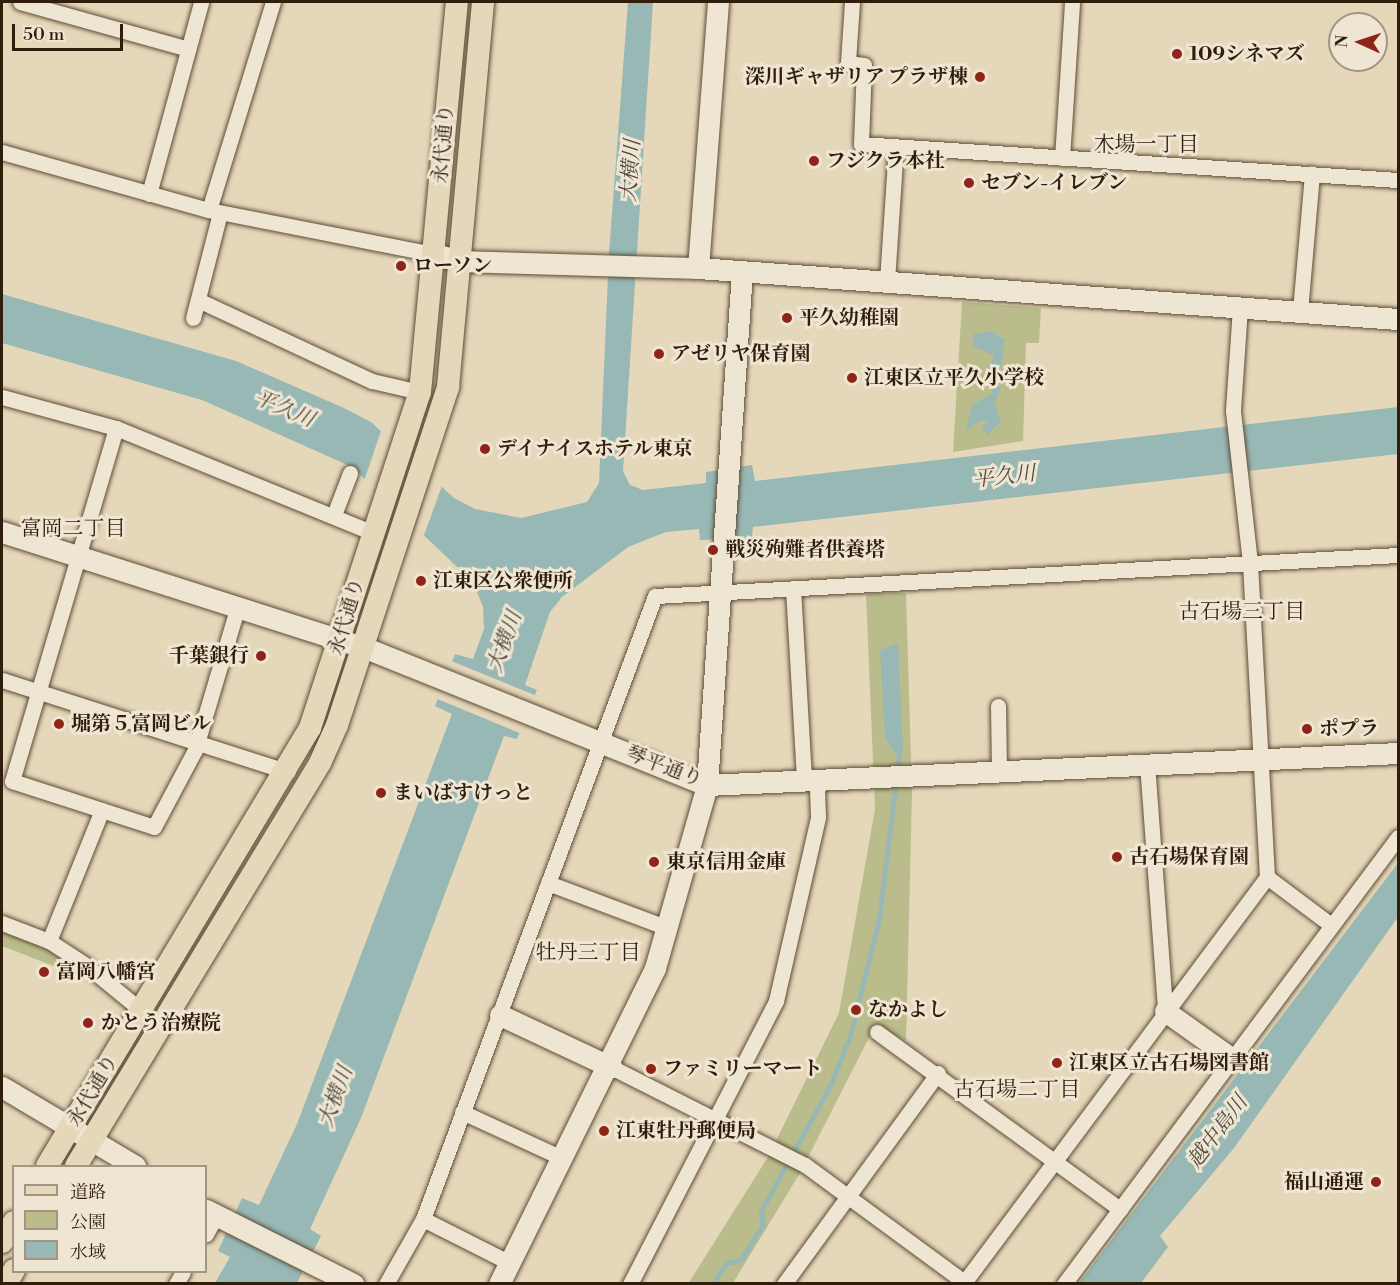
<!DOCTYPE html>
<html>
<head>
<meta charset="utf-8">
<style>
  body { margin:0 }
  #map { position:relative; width:1400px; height:1285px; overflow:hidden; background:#e5d7b9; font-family:"Libre Bodoni","Noto Serif JP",serif }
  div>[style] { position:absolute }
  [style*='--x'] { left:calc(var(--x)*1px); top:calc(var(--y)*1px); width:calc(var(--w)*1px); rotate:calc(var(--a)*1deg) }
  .green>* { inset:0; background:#babd8b }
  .water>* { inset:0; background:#97b8b5 }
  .pier>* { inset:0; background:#e5d7b9 }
  .stream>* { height:4.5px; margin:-2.25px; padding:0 2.25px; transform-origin:2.25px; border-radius:2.25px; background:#97b8b5 }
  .roads { filter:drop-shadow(0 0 2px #5d4c36) drop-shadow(0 0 2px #5d4c36) }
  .street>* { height:15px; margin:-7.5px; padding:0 7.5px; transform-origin:7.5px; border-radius:7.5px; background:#eee5d2 }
  .secondary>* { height:21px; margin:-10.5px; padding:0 10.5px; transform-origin:10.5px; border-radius:10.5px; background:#eee5d2 }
  .primary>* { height:22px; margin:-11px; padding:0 11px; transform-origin:11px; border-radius:11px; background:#e5d7b9 }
  .dots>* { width:16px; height:16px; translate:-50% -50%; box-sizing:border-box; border:3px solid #eee5d2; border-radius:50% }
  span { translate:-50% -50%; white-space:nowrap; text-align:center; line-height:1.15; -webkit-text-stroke:6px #eee5d2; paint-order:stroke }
  .poi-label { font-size:20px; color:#301d0b; font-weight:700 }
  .left { translate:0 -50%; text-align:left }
  .right { translate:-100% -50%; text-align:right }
  .street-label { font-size:20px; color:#301d0b }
  .neighbourhood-label { font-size:21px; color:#301d0b }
  .water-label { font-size:21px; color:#4f4c3e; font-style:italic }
  .frame { position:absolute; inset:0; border:3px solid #301d0b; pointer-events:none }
  .legend { position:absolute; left:12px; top:1165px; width:195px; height:108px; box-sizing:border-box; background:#eee5d2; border:2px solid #a29582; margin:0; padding:8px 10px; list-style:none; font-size:18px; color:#301d0b }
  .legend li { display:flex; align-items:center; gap:12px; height:30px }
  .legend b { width:30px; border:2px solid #a29582 }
  .north { position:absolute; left:1328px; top:12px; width:60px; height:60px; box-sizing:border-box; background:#eee5d2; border:2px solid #a29582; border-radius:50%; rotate:273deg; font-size:16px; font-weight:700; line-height:24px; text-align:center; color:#301d0b }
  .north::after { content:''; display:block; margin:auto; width:21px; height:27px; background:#8f2418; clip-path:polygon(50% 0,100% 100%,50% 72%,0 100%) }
  .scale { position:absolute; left:12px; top:24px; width:111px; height:27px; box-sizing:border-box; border:3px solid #301d0b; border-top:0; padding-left:8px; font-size:18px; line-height:21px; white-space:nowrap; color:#301d0b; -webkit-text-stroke:4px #eee5d2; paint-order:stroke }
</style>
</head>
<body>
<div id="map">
  <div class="green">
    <i style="clip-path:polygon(962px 302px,1041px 308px,1039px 343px,1026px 343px,1023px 441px,953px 452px)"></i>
    <i style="clip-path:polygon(906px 593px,912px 793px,906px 1041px,876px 1024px,800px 1173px,733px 1283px,688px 1284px,768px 1157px,839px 1013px,875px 809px,866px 594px)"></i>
    <i style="clip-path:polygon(2px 929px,50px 948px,80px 969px,77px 975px,2px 946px)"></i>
  </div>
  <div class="water">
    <i style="clip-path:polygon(628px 2px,653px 2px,623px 471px,630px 485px,643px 490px,706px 483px,706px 472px,752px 465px,755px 481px,1398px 407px,1398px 454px,753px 527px,752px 537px,700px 540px,699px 529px,666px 532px,628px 547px,562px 597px,550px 612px,525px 685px,537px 690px,517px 739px,504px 736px,361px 1118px,310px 1229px,321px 1236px,297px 1283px,215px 1283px,230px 1257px,218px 1251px,242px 1198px,259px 1205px,297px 1124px,452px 714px,435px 706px,455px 654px,473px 659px,484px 629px,483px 607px,473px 582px,352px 467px,202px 400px,2px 343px,2px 294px,236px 361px,344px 408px,371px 422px,454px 498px,475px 509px,521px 518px,587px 502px,599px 483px,609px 253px)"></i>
    <i style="clip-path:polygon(991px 331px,1005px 340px,1001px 367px,988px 376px,1001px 387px,995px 403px,1001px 421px,987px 435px,982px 427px,987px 422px,982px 420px,966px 430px,972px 405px,993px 393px,983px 376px,995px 356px,973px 346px,974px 334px)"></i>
    <i style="clip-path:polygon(898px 643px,903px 753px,895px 754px,885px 738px,880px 650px)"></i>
    <i style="clip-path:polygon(1398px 863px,1398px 917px,1234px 1148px,1160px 1236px,1168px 1247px,1141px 1283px,1079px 1283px)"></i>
  </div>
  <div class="pier">
    <i style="clip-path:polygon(382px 428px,443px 483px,423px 538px,364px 481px)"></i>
    <i style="clip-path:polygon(449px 660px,537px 696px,522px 734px,435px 698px)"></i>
  </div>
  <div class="stream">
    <i style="--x:897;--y:772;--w:18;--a:-84"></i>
    <i style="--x:713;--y:1284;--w:25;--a:-58"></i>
    <i style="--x:726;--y:1263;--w:15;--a:-11"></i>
    <i style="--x:741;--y:1260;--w:42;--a:-58.6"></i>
    <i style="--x:763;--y:1224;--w:13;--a:-99"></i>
    <i style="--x:761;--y:1211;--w:141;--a:-61.1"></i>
    <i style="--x:829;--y:1088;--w:56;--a:-68"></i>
    <i style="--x:850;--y:1036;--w:121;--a:-76.1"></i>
    <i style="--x:879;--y:919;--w:137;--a:-82.9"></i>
  </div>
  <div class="roads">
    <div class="street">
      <i style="--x:20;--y:2;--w:174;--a:15.6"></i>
      <i style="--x:852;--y:2;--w:61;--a:93.8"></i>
      <i style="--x:848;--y:63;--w:16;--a:7"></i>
      <i style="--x:864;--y:65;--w:79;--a:92.2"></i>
      <i style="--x:861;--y:144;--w:538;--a:3.84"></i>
      <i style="--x:2;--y:152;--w:215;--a:15.7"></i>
      <i style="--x:209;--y:210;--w:229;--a:11.1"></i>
      <i style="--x:1062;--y:158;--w:156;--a:-86.3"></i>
      <i style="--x:149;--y:194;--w:199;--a:-74.8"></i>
      <i style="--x:209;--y:210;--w:218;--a:-72.9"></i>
      <i style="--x:887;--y:281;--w:134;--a:-86.2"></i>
      <i style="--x:198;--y:300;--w:192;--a:25"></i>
      <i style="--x:372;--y:381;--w:49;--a:12.9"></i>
      <i style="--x:1240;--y:307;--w:104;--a:93.9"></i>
      <i style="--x:1233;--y:411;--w:153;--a:83.6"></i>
      <i style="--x:1250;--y:563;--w:314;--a:86.9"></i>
      <i style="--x:1267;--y:877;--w:80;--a:36.9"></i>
      <i style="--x:1300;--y:311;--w:138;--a:-85"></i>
      <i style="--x:193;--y:318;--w:108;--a:-75.6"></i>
      <i style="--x:2;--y:397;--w:118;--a:15.2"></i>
      <i style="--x:116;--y:428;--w:278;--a:22.2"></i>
      <i style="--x:116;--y:428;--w:368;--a:106.4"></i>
      <i style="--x:12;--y:781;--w:149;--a:17.9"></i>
      <i style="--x:154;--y:827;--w:87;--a:-62"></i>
      <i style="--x:195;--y:750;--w:150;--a:-73.4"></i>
      <i style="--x:334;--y:515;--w:45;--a:-69.1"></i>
      <i style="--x:793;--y:588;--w:193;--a:86.7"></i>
      <i style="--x:2;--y:680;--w:300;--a:17.8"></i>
      <i style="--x:998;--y:706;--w:65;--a:89.1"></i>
      <i style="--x:1147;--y:763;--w:249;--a:85.8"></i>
      <i style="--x:548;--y:883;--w:125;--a:20.6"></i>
      <i style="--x:2;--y:923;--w:50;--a:21"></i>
      <i style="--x:49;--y:941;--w:44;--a:33"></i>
      <i style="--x:86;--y:965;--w:72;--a:39.4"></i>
      <i style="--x:49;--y:941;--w:141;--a:-68"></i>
      <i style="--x:877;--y:1032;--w:301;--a:36.1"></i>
      <i style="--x:611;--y:1067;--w:217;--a:26.8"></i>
      <i style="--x:805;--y:1165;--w:201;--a:36.3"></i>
      <i style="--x:462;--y:1112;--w:112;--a:24.7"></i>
      <i style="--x:423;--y:1219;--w:97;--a:26.8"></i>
      <i style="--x:206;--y:1234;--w:21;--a:-61"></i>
      <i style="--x:176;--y:1284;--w:14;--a:-60"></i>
      <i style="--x:386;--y:1284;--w:75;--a:-60.4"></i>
      <i style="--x:423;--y:1219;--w:665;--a:-69.58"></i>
      <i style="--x:655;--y:596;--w:744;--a:-3.16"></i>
      <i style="--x:630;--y:1284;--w:318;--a:-62.7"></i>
      <i style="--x:776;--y:1001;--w:189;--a:-77.1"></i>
      <i style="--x:818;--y:817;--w:37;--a:-92"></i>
      <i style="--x:784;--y:1284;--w:261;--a:-53.9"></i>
      <i style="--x:963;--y:1284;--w:508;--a:-53.24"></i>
      <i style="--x:1064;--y:1284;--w:558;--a:-53.23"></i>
    </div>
    <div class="secondary">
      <i style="--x:434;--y:254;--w:27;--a:15"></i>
      <i style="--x:460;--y:261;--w:238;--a:1.7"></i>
      <i style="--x:698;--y:268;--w:702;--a:4.17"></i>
      <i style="--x:698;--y:268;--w:267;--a:-85.7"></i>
      <i style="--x:2;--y:532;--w:379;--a:17.7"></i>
      <i style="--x:363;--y:647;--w:371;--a:21.9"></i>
      <i style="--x:707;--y:785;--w:692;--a:-2.65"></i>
      <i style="--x:1165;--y:1011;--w:81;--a:35.5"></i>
      <i style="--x:500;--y:1015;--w:123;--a:25.1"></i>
      <i style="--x:2;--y:1087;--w:155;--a:30.7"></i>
      <i style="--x:206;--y:1210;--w:165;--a:26.7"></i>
      <i style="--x:499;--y:1284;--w:352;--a:-63.7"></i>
      <i style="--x:655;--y:968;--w:190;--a:-74.1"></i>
      <i style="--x:707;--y:785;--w:515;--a:-86.1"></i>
    </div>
    <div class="primary">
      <i style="--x:47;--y:1166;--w:511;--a:-59.02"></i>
      <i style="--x:310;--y:728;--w:354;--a:-71.9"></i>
      <i style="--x:420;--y:392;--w:392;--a:-84.6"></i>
      <i style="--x:76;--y:1166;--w:471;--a:-58.8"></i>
      <i style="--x:320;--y:763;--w:42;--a:-65.9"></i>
      <i style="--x:337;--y:725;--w:356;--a:-71.8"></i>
      <i style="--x:448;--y:387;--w:387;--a:-84.8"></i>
      <i style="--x:2;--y:1242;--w:23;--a:-59"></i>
      <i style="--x:6;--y:1284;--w:16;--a:-60"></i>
    </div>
  </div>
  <div class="dots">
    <i style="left:1177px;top:54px;background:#8f2418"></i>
    <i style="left:980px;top:77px;background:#8f2418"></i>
    <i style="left:814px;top:161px;background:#8f2418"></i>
    <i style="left:969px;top:183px;background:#8f2418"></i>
    <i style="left:401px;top:266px;background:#8f2418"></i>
    <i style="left:787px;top:318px;background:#8f2418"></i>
    <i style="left:659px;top:354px;background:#8f2418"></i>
    <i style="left:852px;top:378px;background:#8f2418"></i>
    <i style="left:485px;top:449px;background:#8f2418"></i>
    <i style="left:713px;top:550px;background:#8f2418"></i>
    <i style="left:421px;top:581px;background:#8f2418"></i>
    <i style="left:261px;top:656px;background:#8f2418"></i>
    <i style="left:59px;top:724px;background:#8f2418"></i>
    <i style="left:1307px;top:729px;background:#8f2418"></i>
    <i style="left:381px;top:793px;background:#8f2418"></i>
    <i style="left:1117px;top:857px;background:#8f2418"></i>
    <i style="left:654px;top:862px;background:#8f2418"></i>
    <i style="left:44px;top:972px;background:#8f2418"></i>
    <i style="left:856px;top:1010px;background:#8f2418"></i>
    <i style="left:88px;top:1023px;background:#8f2418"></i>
    <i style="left:1057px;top:1063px;background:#8f2418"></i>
    <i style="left:651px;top:1069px;background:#8f2418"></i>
    <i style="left:604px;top:1131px;background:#8f2418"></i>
    <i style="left:1376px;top:1182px;background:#8f2418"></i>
  </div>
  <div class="poi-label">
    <span class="left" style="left:1189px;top:54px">109シネマズ</span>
    <span class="right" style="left:968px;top:77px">深川ギャザリア プラザ棟</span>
    <span class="left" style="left:826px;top:161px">フジクラ本社</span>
    <span class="left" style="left:981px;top:183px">セブン-イレブン</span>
    <span class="left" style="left:413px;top:266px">ローソン</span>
    <span class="left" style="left:799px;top:318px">平久幼稚園</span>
    <span class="left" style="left:671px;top:354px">アゼリヤ保育園</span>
    <span class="left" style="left:864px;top:378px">江東区立平久小学校</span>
    <span class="left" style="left:497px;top:449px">デイナイスホテル東京</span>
    <span class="left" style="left:725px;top:550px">戦災殉難者供養塔</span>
    <span class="left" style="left:433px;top:581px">江東区公衆便所</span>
    <span class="right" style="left:249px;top:656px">千葉銀行</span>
    <span class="left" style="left:71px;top:724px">堀第５富岡ビル</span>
    <span class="left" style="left:1319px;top:729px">ポプラ</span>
    <span class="left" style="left:393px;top:793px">まいばすけっと</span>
    <span class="left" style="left:1129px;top:857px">古石場保育園</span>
    <span class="left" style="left:666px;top:862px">東京信用金庫</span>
    <span class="left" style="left:56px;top:972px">富岡八幡宮</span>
    <span class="left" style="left:868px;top:1010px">なかよし</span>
    <span class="left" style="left:101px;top:1023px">かとう治療院</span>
    <span class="left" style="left:1069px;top:1063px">江東区立古石場図書館</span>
    <span class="left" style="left:663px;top:1069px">ファミリーマート</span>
    <span class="left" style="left:616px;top:1131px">江東牡丹郵便局</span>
    <span class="right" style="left:1364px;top:1182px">福山通運</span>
  </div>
  <div class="street-label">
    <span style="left:444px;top:144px;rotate:-85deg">永代通り</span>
    <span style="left:347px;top:617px;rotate:-73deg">永代通り</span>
    <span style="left:664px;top:767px;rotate:21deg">琴平通り</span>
    <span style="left:93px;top:1091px;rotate:-59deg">永代通り</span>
  </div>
  <div class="neighbourhood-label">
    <span style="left:1146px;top:145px">木場一丁目</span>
    <span style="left:73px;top:529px">富岡二丁目</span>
    <span style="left:1242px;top:612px">古石場三丁目</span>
    <span style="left:588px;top:953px">牡丹三丁目</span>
    <span style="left:1017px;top:1090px">古石場二丁目</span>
  </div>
  <div class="water-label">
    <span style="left:631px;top:171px;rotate:-86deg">大横川</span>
    <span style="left:284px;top:409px;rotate:23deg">平久川</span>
    <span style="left:1004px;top:477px;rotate:-6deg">平久川</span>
    <span style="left:505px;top:642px;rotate:-70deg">大横川</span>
    <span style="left:336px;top:1097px;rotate:-70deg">大横川</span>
    <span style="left:1218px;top:1132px;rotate:-53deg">越中島川</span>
  </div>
  <div class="frame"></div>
  <ul class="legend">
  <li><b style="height:8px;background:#e5d7b9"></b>道路</li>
  <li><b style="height:16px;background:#babd8b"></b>公園</li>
  <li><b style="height:16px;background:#97b8b5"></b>水域</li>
  </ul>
  <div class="north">N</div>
  <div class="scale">50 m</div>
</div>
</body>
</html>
